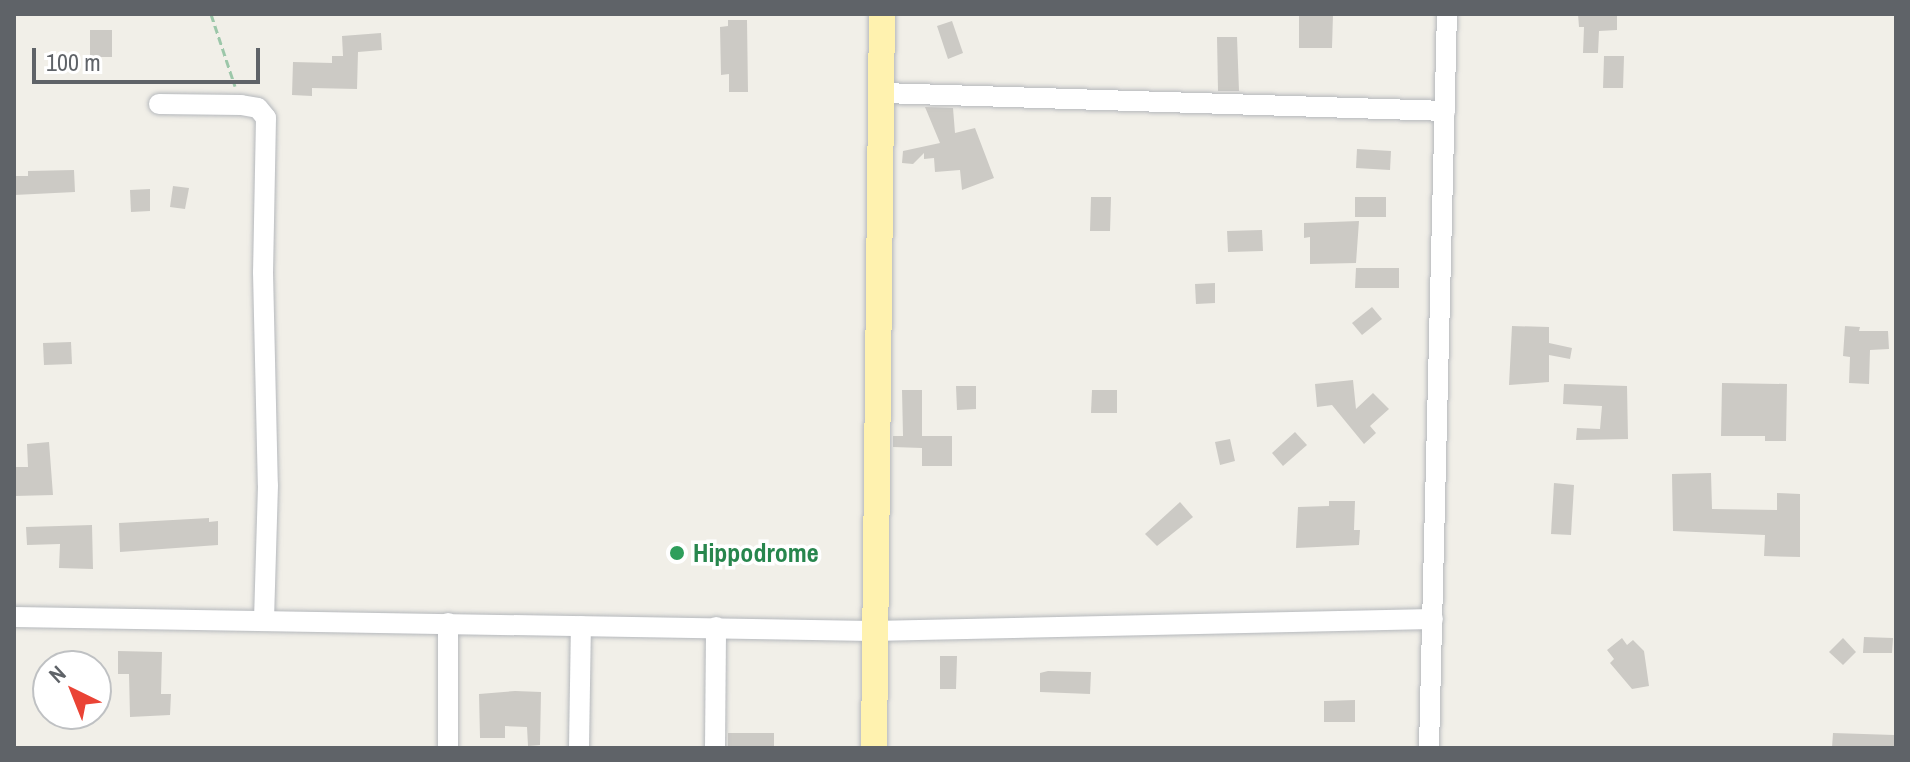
<!DOCTYPE html>
<html>
<head>
<meta charset="utf-8">
<style>
  body { margin:0 }
  #map { position:relative; width:1910px; height:762px; overflow:hidden; background:#f1efe8; font-family:"Archivo Narrow",sans-serif }
  div>[style] { position:absolute }
  [style*='--x'] { left:calc(var(--x)*1px); top:calc(var(--y)*1px); width:calc(var(--w)*1px); rotate:calc(var(--a)*1deg) }
  .building>* { inset:0; background:#cccac5 }
  .path>* { height:3px; margin-top:-1.5px; transform-origin:0; background:repeating-linear-gradient(90deg,#9cc7a9 0 8px,transparent 0 12px) }
  .roads { filter:drop-shadow(0 0 2px #b5b8bc) drop-shadow(0 0 2px #b5b8bc) }
  .minor>* { height:20px; margin:-10px; padding:0 10px; transform-origin:10px; border-radius:10px; background:#fff }
  .major>* { height:26px; margin:-13px; padding:0 13px; transform-origin:13px; border-radius:13px; background:#fff2af }
  .dots>* { width:22px; height:22px; translate:-50% -50%; box-sizing:border-box; border:4px solid #fff; border-radius:50% }
  span { translate:-50% -50%; white-space:nowrap; text-align:center; line-height:1.15; -webkit-text-stroke:7px #fff; paint-order:stroke }
  .leisure-label { font-size:26px; color:#27864d; font-weight:700 }
  .left { translate:0 -50%; text-align:left }
  .frame { position:absolute; inset:0; border:16px solid #5f6368; pointer-events:none }
  .north { position:absolute; left:32px; top:650px; width:80px; height:80px; box-sizing:border-box; background:#fff; border:2px solid #bfc1c3; border-radius:50%; rotate:317deg; font-size:22px; font-weight:700; line-height:32px; text-align:center; color:#5f6368 }
  .north::after { content:''; display:block; margin:auto; width:28px; height:36px; background:#ea4335; clip-path:polygon(50% 0,100% 100%,50% 72%,0 100%) }
  .scale { position:absolute; left:32px; top:48px; width:228px; height:36px; box-sizing:border-box; border:4px solid #5f6368; border-top:0; padding-left:10px; font-size:24px; line-height:28px; white-space:nowrap; color:#5f6368; -webkit-text-stroke:6px #fff; paint-order:stroke }
</style>
</head>
<body>
<div id="map">
  <div class="building">
    <i style="clip-path:polygon(1299px 14px,1333px 14px,1332px 48px,1299px 48px)"></i>
    <i style="clip-path:polygon(1578px 14px,1617px 14px,1617px 30px,1599px 31px,1598px 53px,1583px 53px,1584px 27px,1579px 27px)"></i>
    <i style="clip-path:polygon(728px 20px,747px 20px,748px 92px,729px 92px,729px 74px,721px 75px,720px 27px,728px 26px)"></i>
    <i style="clip-path:polygon(952px 21px,963px 53px,948px 59px,937px 26px)"></i>
    <i style="clip-path:polygon(90px 30px,112px 30px,112px 57px,90px 57px)"></i>
    <i style="clip-path:polygon(381px 33px,382px 50px,358px 52px,357px 89px,312px 88px,312px 96px,292px 95px,293px 62px,332px 63px,332px 56px,343px 56px,342px 36px)"></i>
    <i style="clip-path:polygon(1217px 37px,1237px 37px,1239px 91px,1218px 91px)"></i>
    <i style="clip-path:polygon(1604px 56px,1624px 56px,1623px 88px,1603px 88px)"></i>
    <i style="clip-path:polygon(925px 107px,953px 108px,955px 133px,975px 128px,994px 178px,962px 190px,960px 170px,935px 172px,934px 158px,924px 159px,924px 153px,913px 164px,902px 163px,903px 151px,940px 143px)"></i>
    <i style="clip-path:polygon(1357px 149px,1391px 151px,1390px 170px,1356px 168px)"></i>
    <i style="clip-path:polygon(74px 170px,75px 192px,14px 195px,14px 176px,28px 176px,28px 171px)"></i>
    <i style="clip-path:polygon(173px 186px,189px 188px,185px 209px,170px 207px)"></i>
    <i style="clip-path:polygon(150px 189px,150px 211px,131px 212px,130px 190px)"></i>
    <i style="clip-path:polygon(1091px 197px,1111px 197px,1110px 231px,1090px 231px)"></i>
    <i style="clip-path:polygon(1355px 197px,1386px 197px,1386px 217px,1355px 217px)"></i>
    <i style="clip-path:polygon(1359px 221px,1356px 263px,1310px 264px,1310px 237px,1304px 238px,1304px 223px)"></i>
    <i style="clip-path:polygon(1262px 230px,1263px 251px,1228px 252px,1227px 231px)"></i>
    <i style="clip-path:polygon(1356px 268px,1399px 268px,1399px 288px,1355px 288px)"></i>
    <i style="clip-path:polygon(1215px 283px,1215px 303px,1196px 304px,1195px 284px)"></i>
    <i style="clip-path:polygon(1372px 307px,1382px 319px,1362px 335px,1352px 323px)"></i>
    <i style="clip-path:polygon(1512px 326px,1549px 327px,1549px 343px,1572px 348px,1570px 359px,1549px 355px,1549px 382px,1509px 385px)"></i>
    <i style="clip-path:polygon(1845px 326px,1860px 327px,1859px 331px,1888px 331px,1889px 349px,1870px 350px,1869px 384px,1849px 383px,1850px 357px,1843px 356px)"></i>
    <i style="clip-path:polygon(71px 342px,72px 364px,44px 365px,43px 343px)"></i>
    <i style="clip-path:polygon(1353px 380px,1356px 409px,1373px 393px,1389px 409px,1370px 426px,1376px 433px,1364px 444px,1332px 405px,1317px 407px,1315px 384px)"></i>
    <i style="clip-path:polygon(1722px 383px,1787px 384px,1786px 441px,1765px 441px,1765px 436px,1721px 436px)"></i>
    <i style="clip-path:polygon(1564px 384px,1627px 386px,1628px 439px,1576px 440px,1577px 428px,1600px 429px,1602px 406px,1563px 404px)"></i>
    <i style="clip-path:polygon(956px 386px,976px 386px,976px 409px,957px 410px)"></i>
    <i style="clip-path:polygon(902px 390px,922px 390px,922px 436px,952px 436px,952px 466px,922px 466px,922px 448px,893px 447px,893px 436px,903px 436px)"></i>
    <i style="clip-path:polygon(1092px 390px,1117px 390px,1117px 413px,1091px 413px)"></i>
    <i style="clip-path:polygon(1295px 432px,1307px 445px,1283px 466px,1272px 453px)"></i>
    <i style="clip-path:polygon(1230px 439px,1235px 461px,1220px 465px,1215px 442px)"></i>
    <i style="clip-path:polygon(49px 442px,53px 495px,14px 496px,14px 467px,28px 467px,27px 444px)"></i>
    <i style="clip-path:polygon(1711px 473px,1712px 509px,1777px 510px,1777px 493px,1800px 494px,1800px 557px,1764px 556px,1765px 535px,1673px 531px,1672px 474px)"></i>
    <i style="clip-path:polygon(1554px 483px,1574px 485px,1571px 535px,1551px 534px)"></i>
    <i style="clip-path:polygon(1329px 501px,1355px 501px,1354px 530px,1360px 530px,1359px 545px,1296px 548px,1298px 507px,1329px 506px)"></i>
    <i style="clip-path:polygon(1180px 502px,1193px 517px,1157px 546px,1145px 534px)"></i>
    <i style="clip-path:polygon(209px 518px,209px 522px,218px 521px,218px 545px,120px 552px,119px 523px)"></i>
    <i style="clip-path:polygon(92px 525px,93px 569px,59px 568px,60px 544px,27px 545px,26px 527px)"></i>
    <i style="clip-path:polygon(1864px 637px,1893px 638px,1892px 653px,1863px 653px)"></i>
    <i style="clip-path:polygon(1622px 638px,1627px 645px,1633px 640px,1644px 651px,1649px 686px,1632px 689px,1610px 663px,1614px 659px,1607px 650px)"></i>
    <i style="clip-path:polygon(1843px 638px,1856px 652px,1843px 665px,1829px 652px)"></i>
    <i style="clip-path:polygon(118px 651px,162px 652px,161px 694px,171px 694px,170px 715px,130px 717px,129px 674px,118px 674px)"></i>
    <i style="clip-path:polygon(940px 656px,957px 656px,956px 689px,940px 689px)"></i>
    <i style="clip-path:polygon(1048px 671px,1091px 672px,1090px 694px,1040px 692px,1040px 673px)"></i>
    <i style="clip-path:polygon(515px 691px,541px 692px,540px 745px,528px 746px,527px 727px,505px 726px,505px 738px,480px 738px,479px 694px)"></i>
    <i style="clip-path:polygon(1355px 700px,1355px 722px,1324px 722px,1324px 701px)"></i>
    <i style="clip-path:polygon(728px 733px,774px 733px,774px 748px,728px 748px)"></i>
    <i style="clip-path:polygon(1833px 733px,1894px 735px,1894px 748px,1832px 748px)"></i>
  </div>
  <div class="path">
    <i style="--x:211;--y:14;--w:76;--a:71.6"></i>
  </div>
  <div class="roads">
    <div class="minor">
      <i style="--x:883;--y:93;--w:562;--a:1.83"></i>
      <i style="--x:159;--y:104;--w:82;--a:0.7"></i>
      <i style="--x:241;--y:105;--w:17;--a:10"></i>
      <i style="--x:258;--y:108;--w:13;--a:51"></i>
      <i style="--x:266;--y:118;--w:154;--a:91.1"></i>
      <i style="--x:263;--y:272;--w:213;--a:88.7"></i>
      <i style="--x:268;--y:485;--w:136;--a:91.7"></i>
      <i style="--x:14;--y:617;--w:858;--a:0.93"></i>
      <i style="--x:872;--y:631;--w:561;--a:-1.23"></i>
      <i style="--x:448;--y:748;--w:125;--a:-90"></i>
      <i style="--x:579;--y:748;--w:122;--a:-89.1"></i>
      <i style="--x:715;--y:748;--w:121;--a:-89.5"></i>
      <i style="--x:1429;--y:748;--w:734;--a:-88.6"></i>
    </div>
    <div class="major">
      <i style="--x:874;--y:748;--w:734;--a:-89.38"></i>
    </div>
  </div>
  <div class="dots">
    <i style="left:677px;top:553px;background:#2e9e5b"></i>
  </div>
  <div class="leisure-label">
    <span class="left" style="left:693px;top:553px">Hippodrome</span>
  </div>
  <div class="frame"></div>
  <div class="north">N</div>
  <div class="scale">100 m</div>
</div>
</body>
</html>
